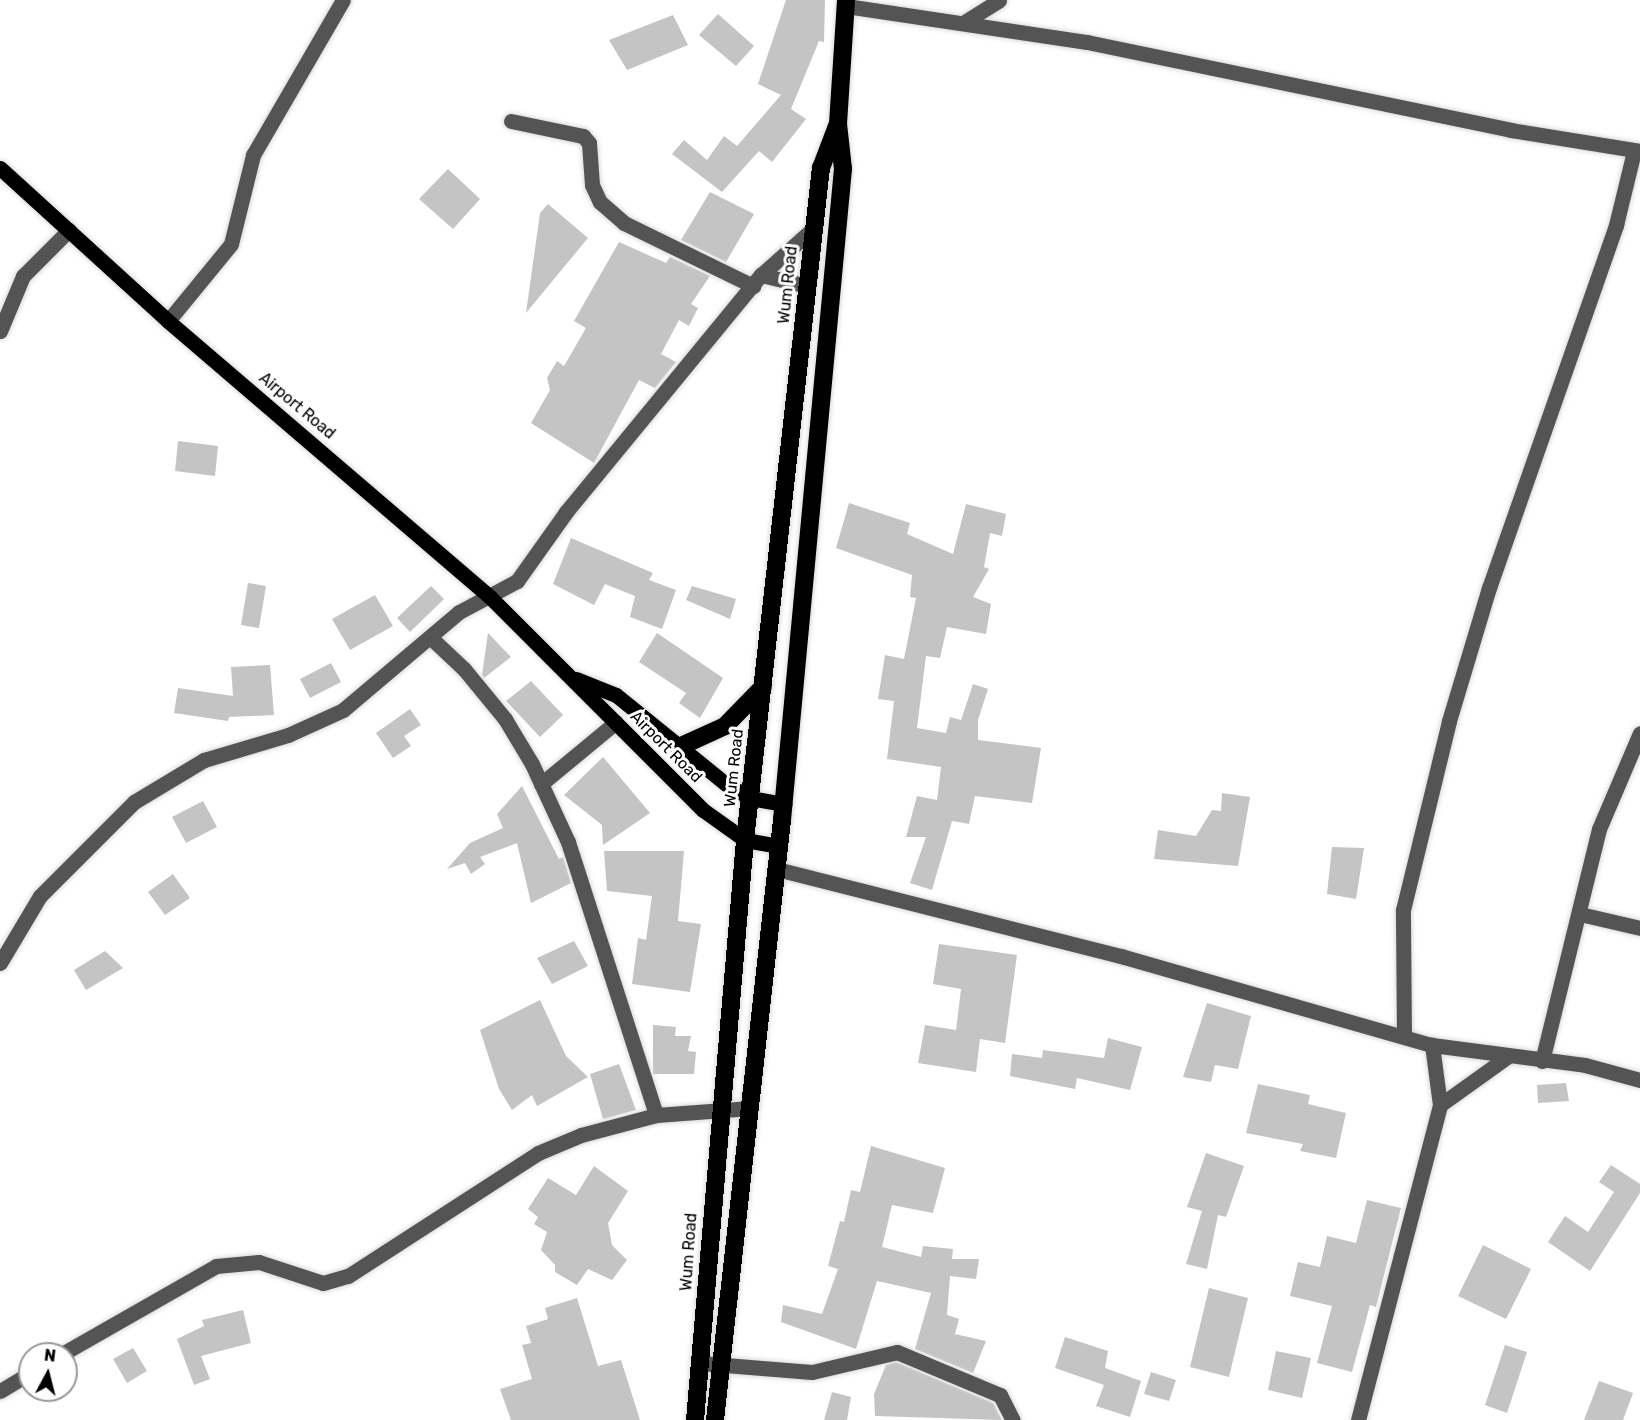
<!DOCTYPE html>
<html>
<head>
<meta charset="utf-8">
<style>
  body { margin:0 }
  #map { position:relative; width:1640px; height:1420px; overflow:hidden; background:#fff; font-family:Rubik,sans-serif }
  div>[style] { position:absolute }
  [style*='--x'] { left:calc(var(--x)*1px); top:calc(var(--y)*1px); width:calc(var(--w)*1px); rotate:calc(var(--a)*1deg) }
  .building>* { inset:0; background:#c4c4c4 }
  .roads { filter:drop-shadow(0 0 2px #dbdbdb) drop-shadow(0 0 2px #dbdbdb) }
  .minor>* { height:15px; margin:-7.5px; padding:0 7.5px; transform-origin:7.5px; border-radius:7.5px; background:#545454 }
  .major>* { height:15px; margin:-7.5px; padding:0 7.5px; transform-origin:7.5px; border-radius:7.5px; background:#000 }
  .highway>* { height:18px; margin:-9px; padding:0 9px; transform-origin:9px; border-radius:9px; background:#000 }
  span { translate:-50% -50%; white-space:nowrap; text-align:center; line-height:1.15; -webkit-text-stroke:6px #fff; paint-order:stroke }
  .street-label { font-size:16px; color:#000 }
  .north { position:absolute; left:18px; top:1342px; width:60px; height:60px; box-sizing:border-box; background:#fff; border:2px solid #999; border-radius:50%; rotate:7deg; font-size:16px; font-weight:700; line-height:24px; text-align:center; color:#000 }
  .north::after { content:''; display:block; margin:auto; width:21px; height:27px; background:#000; clip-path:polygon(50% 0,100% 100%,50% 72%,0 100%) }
</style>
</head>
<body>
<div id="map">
  <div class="building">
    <i style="clip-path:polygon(786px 0,825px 0,824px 42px,819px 41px,791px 109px,806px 119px,772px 162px,759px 151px,722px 192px,672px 154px,684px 140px,707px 160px,724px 136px,737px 146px,781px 95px,758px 84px)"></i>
    <i style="clip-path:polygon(718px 14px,754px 46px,736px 66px,699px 35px)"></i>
    <i style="clip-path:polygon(673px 15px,688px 45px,627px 70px,609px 40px)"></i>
    <i style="clip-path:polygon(448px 169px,480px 199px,453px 229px,419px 199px)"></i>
    <i style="clip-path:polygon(710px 192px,754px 214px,726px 262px,681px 240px)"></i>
    <i style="clip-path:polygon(548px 204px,588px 238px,526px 313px,540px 213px)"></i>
    <i style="clip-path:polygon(619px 242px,666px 263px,670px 257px,710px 276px,691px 304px,698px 308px,689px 326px,679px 320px,661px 354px,676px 362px,655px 388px,639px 380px,594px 463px,531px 423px,550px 390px,547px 378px,557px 361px,564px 366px,586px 328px,574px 321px)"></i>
    <i style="clip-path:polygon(178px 441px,218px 446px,215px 476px,175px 471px)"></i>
    <i style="clip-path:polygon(849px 503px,910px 523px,907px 534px,953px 554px,966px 504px,1006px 514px,1002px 536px,990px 533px,984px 567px,989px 569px,973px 597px,991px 604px,986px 634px,947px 627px,940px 658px,926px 656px,917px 728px,946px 733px,950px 717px,961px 720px,973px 684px,988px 689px,978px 720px,978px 740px,1041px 748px,1032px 803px,975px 796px,969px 824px,952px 821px,932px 890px,910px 883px,926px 837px,906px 837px,917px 796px,937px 800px,941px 767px,887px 759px,894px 701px,878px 699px,885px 655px,904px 659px,916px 598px,910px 597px,912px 575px,836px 548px)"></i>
    <i style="clip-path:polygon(571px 538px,653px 573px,649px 580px,676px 590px,662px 629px,630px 617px,635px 596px,605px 584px,594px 605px,553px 584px)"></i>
    <i style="clip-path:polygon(248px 583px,266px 586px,259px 628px,241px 625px)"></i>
    <i style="clip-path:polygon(431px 586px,444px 599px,410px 632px,397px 618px)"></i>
    <i style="clip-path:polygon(692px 586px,736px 599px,730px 619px,686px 600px)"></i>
    <i style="clip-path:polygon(375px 595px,393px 626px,350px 650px,332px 619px)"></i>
    <i style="clip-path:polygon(488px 633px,511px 657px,484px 678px,482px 675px)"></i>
    <i style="clip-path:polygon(657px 633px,723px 678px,700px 718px,679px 703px,686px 693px,639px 662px)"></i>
    <i style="clip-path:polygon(331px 663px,341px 682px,310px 698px,300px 679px)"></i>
    <i style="clip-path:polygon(270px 665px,274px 715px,229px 717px,228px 721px,174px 713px,178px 688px,233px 696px,231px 667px)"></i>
    <i style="clip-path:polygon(531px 681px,563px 715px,540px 737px,506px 701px)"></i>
    <i style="clip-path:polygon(410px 709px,421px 725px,404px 736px,411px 746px,393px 758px,376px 733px)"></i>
    <i style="clip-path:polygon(603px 757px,650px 813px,603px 845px,602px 825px,564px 795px)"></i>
    <i style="clip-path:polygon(522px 786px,559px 859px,563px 857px,571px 883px,531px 903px,517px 843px,480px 857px,485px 864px,471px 874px,465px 863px,447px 869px,470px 843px,503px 828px,497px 814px)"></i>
    <i style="clip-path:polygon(1222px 793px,1250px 797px,1238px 866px,1154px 859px,1158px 830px,1196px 836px,1212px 810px,1221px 811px)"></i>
    <i style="clip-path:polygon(203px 801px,217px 827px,186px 843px,172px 817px)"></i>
    <i style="clip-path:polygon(1332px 847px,1364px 848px,1356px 899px,1327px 894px)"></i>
    <i style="clip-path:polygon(604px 851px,684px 851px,678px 921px,701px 924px,690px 992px,632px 984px,638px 938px,646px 940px,652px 896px,607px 891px)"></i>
    <i style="clip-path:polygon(173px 874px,190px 898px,165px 915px,148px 892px)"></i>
    <i style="clip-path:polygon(574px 941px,588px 966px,552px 984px,537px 958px)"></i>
    <i style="clip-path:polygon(939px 944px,1017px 955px,1005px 1043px,980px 1039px,976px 1072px,918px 1063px,925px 1025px,956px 1030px,961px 989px,933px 984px)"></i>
    <i style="clip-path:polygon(105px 951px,123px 968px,86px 990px,74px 970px)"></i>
    <i style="clip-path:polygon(540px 1000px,566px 1056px,588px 1077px,537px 1106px,532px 1095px,512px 1110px,499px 1089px,480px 1030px)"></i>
    <i style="clip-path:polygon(1207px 1003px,1251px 1016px,1238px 1069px,1215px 1065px,1211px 1082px,1183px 1077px)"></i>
    <i style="clip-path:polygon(653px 1025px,676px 1027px,675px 1036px,691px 1036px,688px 1051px,696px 1052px,694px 1074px,653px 1074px)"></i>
    <i style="clip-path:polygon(1108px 1038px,1142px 1047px,1130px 1090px,1077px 1078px,1075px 1089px,1010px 1076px,1012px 1054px,1042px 1058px,1043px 1050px,1104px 1058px)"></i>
    <i style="clip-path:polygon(619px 1064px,636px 1110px,603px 1119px,590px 1074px)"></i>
    <i style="clip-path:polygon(1566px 1083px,1569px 1101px,1538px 1103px,1537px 1085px)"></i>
    <i style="clip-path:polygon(1258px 1084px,1310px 1095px,1308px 1104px,1346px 1113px,1336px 1158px,1300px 1151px,1303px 1144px,1246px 1133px)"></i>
    <i style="clip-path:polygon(871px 1146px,945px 1168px,933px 1213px,892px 1205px,882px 1247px,921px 1257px,923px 1246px,953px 1249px,952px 1259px,979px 1259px,976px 1279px,950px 1276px,947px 1315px,959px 1319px,955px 1334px,986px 1341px,973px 1373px,915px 1349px,931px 1293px,877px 1281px,856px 1349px,781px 1322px,783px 1305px,822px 1314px,838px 1269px,828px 1266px,840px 1221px,844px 1222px,851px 1190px,860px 1192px)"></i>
    <i style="clip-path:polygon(1206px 1153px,1244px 1166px,1226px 1217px,1218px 1215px,1207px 1269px,1186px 1264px,1202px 1211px,1187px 1207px)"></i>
    <i style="clip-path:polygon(1611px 1165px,1640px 1184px,1640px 1193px,1590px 1271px,1548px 1242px,1565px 1216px,1588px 1232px,1614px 1192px,1599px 1182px)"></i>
    <i style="clip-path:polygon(594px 1166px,628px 1191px,608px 1223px,612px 1245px,627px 1260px,612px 1280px,588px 1269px,577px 1285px,555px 1272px,555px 1265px,541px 1250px,547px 1232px,534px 1224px,538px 1217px,528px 1209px,548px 1178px,576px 1195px)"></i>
    <i style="clip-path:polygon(1367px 1200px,1401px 1208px,1376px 1307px,1370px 1305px,1352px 1372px,1317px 1363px,1332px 1306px,1290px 1296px,1298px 1262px,1320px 1267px,1327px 1236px,1356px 1243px)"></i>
    <i style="clip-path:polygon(1483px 1245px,1531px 1269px,1506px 1319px,1458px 1296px)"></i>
    <i style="clip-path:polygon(1209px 1288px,1248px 1298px,1229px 1377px,1190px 1367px)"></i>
    <i style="clip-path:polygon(577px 1298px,598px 1366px,621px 1360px,640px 1420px,511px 1420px,500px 1389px,532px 1379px,522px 1345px,531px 1343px,526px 1326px,548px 1319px,545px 1308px)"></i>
    <i style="clip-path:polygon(243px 1310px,251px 1343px,201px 1356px,210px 1379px,194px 1385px,177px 1339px,204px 1326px,202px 1320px)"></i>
    <i style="clip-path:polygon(1065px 1337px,1108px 1351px,1105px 1368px,1141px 1381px,1130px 1417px,1096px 1406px,1104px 1385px,1055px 1368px)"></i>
    <i style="clip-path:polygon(1505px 1345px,1527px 1352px,1507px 1413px,1485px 1405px)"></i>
    <i style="clip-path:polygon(133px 1348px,147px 1371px,127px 1383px,113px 1359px)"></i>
    <i style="clip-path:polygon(1276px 1351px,1311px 1358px,1302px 1398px,1268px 1390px)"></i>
    <i style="clip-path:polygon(896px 1362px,993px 1403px,1002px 1420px,875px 1416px,874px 1394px,886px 1365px)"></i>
    <i style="clip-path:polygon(1151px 1372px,1176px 1380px,1169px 1401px,1144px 1394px)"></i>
    <i style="clip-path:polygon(1599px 1381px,1633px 1393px,1623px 1420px,1584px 1420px)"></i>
    <i style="clip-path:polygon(832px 1392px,851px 1397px,847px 1420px,824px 1420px)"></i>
  </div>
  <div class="roads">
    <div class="minor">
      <i style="--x:846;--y:6;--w:244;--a:8.5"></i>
      <i style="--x:1087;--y:42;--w:433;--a:11.7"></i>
      <i style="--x:1511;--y:130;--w:131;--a:9.2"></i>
      <i style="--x:966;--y:21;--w:39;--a:-32"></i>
      <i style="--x:511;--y:121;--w:74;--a:11.8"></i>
      <i style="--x:583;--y:136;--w:9;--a:49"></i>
      <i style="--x:589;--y:143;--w:42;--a:85.9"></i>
      <i style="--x:592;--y:185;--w:19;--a:65"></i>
      <i style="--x:600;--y:202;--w:32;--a:41"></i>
      <i style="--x:624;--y:223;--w:144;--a:26"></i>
      <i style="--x:761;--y:275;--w:48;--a:13.2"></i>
      <i style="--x:168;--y:321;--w:99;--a:-50.7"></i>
      <i style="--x:231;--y:244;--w:92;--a:-76.1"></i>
      <i style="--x:253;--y:155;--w:179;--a:-59.9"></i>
      <i style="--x:0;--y:331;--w:60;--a:-67.3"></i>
      <i style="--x:23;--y:276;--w:65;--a:-45"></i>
      <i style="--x:430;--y:637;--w:47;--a:43.3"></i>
      <i style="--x:464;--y:669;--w:65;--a:50.6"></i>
      <i style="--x:505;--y:719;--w:52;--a:59"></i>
      <i style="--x:532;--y:764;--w:86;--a:65.2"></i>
      <i style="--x:568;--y:842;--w:287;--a:72.1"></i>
      <i style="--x:541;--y:784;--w:97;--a:-39.6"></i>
      <i style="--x:777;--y:869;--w:355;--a:14.2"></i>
      <i style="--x:1121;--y:956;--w:323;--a:16"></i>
      <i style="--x:1432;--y:1045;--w:154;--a:7.4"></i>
      <i style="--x:1585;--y:1065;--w:57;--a:15.3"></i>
      <i style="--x:1580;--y:914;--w:62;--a:13.1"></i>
      <i style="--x:0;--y:963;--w:78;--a:-59.2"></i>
      <i style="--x:40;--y:896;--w:133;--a:-45"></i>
      <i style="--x:134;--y:802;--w:82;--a:-31"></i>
      <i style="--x:204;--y:760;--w:88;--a:-16.6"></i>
      <i style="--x:288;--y:735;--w:60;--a:-24.4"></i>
      <i style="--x:343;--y:710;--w:152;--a:-40.2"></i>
      <i style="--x:459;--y:612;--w:66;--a:-28.1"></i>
      <i style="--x:517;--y:581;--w:85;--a:-54.6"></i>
      <i style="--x:566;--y:512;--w:307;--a:-50.6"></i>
      <i style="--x:761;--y:275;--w:71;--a:-41.6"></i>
      <i style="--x:1404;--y:1036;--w:126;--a:-90.5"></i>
      <i style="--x:1403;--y:910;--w:195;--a:-76.3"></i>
      <i style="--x:1449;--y:721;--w:139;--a:-73.3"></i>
      <i style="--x:1489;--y:588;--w:385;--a:-70.7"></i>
      <i style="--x:1616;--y:225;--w:76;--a:-76.3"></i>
      <i style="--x:1542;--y:1061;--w:239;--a:-76.2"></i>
      <i style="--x:1599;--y:829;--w:104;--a:-66.9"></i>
      <i style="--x:1440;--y:1105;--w:82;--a:-35.6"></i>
      <i style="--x:62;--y:1354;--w:177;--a:-29.7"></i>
      <i style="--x:216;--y:1266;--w:43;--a:-5.3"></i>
      <i style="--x:259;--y:1262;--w:67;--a:18.2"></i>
      <i style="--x:323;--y:1283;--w:26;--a:-16"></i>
      <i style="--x:348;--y:1276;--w:226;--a:-32.9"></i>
      <i style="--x:538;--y:1153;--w:47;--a:-22.7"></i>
      <i style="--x:581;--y:1135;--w:78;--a:-14.9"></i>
      <i style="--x:656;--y:1115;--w:95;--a:-4.2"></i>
      <i style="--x:700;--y:1363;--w:112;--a:4.6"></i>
      <i style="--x:812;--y:1372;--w:87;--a:-13.2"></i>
      <i style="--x:897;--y:1352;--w:112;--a:22.7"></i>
      <i style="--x:1000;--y:1395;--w:28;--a:63"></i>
      <i style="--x:0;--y:1391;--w:35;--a:-31"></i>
      <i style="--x:1358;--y:1420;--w:325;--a:-75.4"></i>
      <i style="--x:1440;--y:1105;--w:61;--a:-97.6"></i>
    </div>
    <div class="major">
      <i style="--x:0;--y:168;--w:227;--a:42.3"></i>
      <i style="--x:168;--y:321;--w:424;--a:40.6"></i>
      <i style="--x:490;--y:597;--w:301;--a:45"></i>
      <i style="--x:703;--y:810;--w:52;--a:35.5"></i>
      <i style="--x:745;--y:840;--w:35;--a:10"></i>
      <i style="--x:576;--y:679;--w:43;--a:21.8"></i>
      <i style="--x:616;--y:695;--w:141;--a:39"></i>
      <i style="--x:726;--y:784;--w:28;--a:30"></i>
      <i style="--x:750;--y:798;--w:35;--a:10"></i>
    </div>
    <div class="highway">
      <i style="--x:679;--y:747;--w:51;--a:-24.5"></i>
      <i style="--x:725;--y:726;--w:54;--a:-45.7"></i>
      <i style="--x:695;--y:1420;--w:582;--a:-85.07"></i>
      <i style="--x:745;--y:840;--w:676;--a:-83.55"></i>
      <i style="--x:821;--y:168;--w:45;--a:-69.1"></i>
      <i style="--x:715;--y:1420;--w:604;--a:-83.63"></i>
      <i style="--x:782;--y:820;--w:654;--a:-84.65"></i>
      <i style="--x:843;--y:169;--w:45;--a:-96.3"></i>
      <i style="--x:838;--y:124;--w:124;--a:-86.3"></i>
    </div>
  </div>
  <div class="street-label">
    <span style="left:788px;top:285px;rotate:-84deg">Wum Road</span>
    <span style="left:297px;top:406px;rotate:40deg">Airport Road</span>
    <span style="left:666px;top:747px;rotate:45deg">Airport Road</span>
    <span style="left:734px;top:768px;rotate:-84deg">Wum Road</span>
    <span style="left:689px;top:1252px;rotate:-86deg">Wum Road</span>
  </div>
  <div class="north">N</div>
</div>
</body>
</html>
